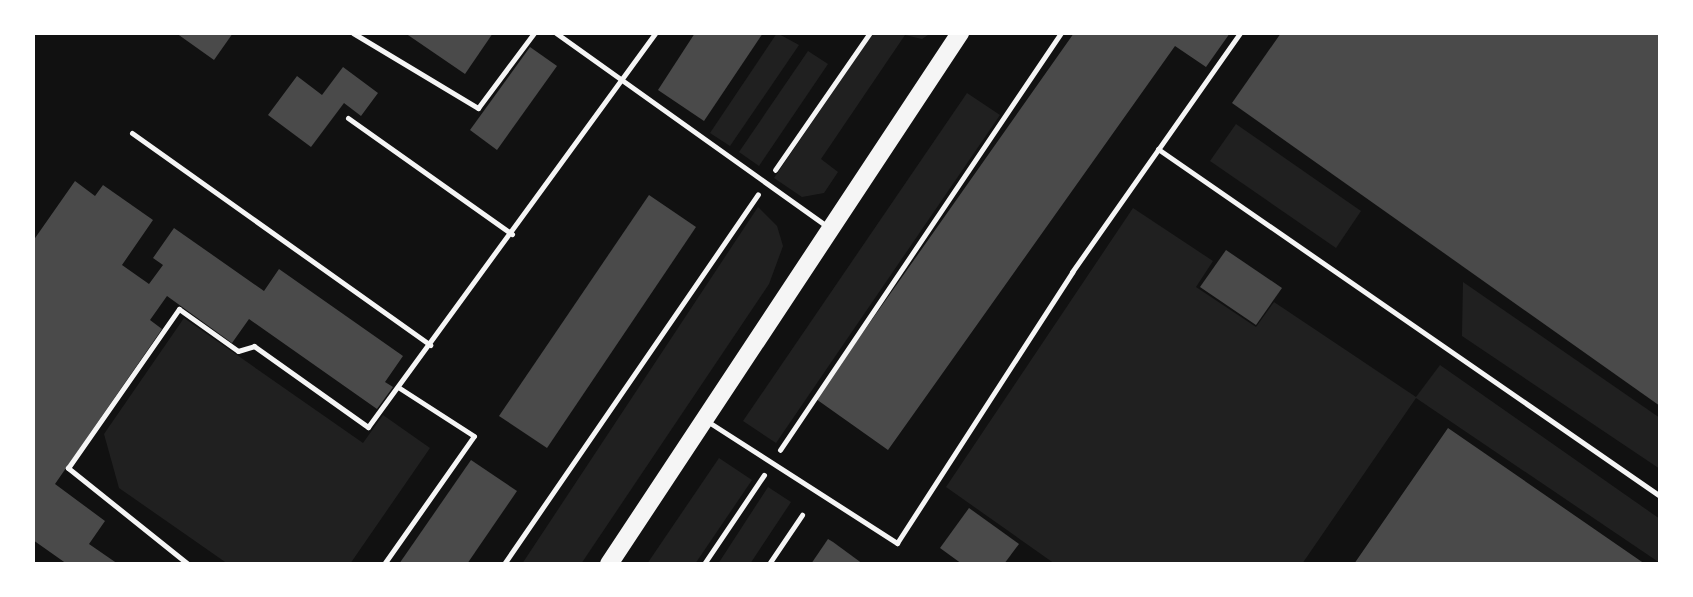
<!DOCTYPE html>
<html>
<head>
<meta charset="utf-8">
<style>
  body { margin:0 }
  #map { position:relative; width:1693px; height:597px; overflow:hidden; background:#111; font-family:Arial,sans-serif }
  div>[style] { position:absolute }
  [style*='--x'] { left:calc(var(--x)*1px); top:calc(var(--y)*1px); width:calc(var(--w)*1px); rotate:calc(var(--a)*1deg) }
  .green>* { inset:0; background:#202020 }
  .building>* { inset:0; background:#4a4a4a }
  .path>* { height:4.5px; margin:-2.25px; padding:0 2.25px; transform-origin:2.25px; border-radius:2.25px; background:#f5f5f5 }
  .service>* { height:5px; margin:-2.5px; padding:0 2.5px; transform-origin:2.5px; border-radius:2.5px; background:#f5f5f5 }
  .primary>* { height:18px; margin:-9px; padding:0 9px; transform-origin:9px; border-radius:9px; background:#f5f5f5 }
  span { translate:-50% -50%; white-space:nowrap; text-align:center; line-height:1.15; -webkit-text-stroke:7px #fff; paint-order:stroke }
  .frame { position:absolute; inset:0; border:35px solid #fff; pointer-events:none }
</style>
</head>
<body>
<div id="map">
  <div class="green">
    <i style="clip-path:polygon(777px 33px,799px 45px,730px 146px,710px 133px)"></i>
    <i style="clip-path:polygon(873px 33px,931px 33px,922px 39px,905px 35px,821px 159px,838px 172px,824px 193px,802px 197px,774px 178px)"></i>
    <i style="clip-path:polygon(808px 51px,828px 64px,759px 166px,739px 152px)"></i>
    <i style="clip-path:polygon(967px 93px,1000px 115px,776px 443px,743px 421px)"></i>
    <i style="clip-path:polygon(1236px 124px,1361px 211px,1336px 248px,1210px 161px)"></i>
    <i style="clip-path:polygon(758px 207px,777px 226px,783px 246px,769px 284px,581px 564px,522px 564px)"></i>
    <i style="clip-path:polygon(1133px 208px,1213px 261px,1196px 287px,1256px 327px,1274px 302px,1416px 397px,1440px 365px,1660px 519px,1660px 563px,1416px 398px,1302px 564px,1055px 564px,946px 487px)"></i>
    <i style="clip-path:polygon(1463px 282px,1660px 418px,1660px 469px,1462px 336px)"></i>
    <i style="clip-path:polygon(184px 318px,363px 443px,383px 415px,430px 448px,350px 564px,228px 564px,119px 488px,104px 434px)"></i>
    <i style="clip-path:polygon(719px 458px,752px 480px,695px 564px,647px 564px)"></i>
    <i style="clip-path:polygon(768px 487px,791px 502px,750px 564px,718px 564px)"></i>
  </div>
  <div class="building">
    <i style="clip-path:polygon(176px 33px,233px 33px,214px 60px)"></i>
    <i style="clip-path:polygon(405px 33px,493px 33px,465px 74px)"></i>
    <i style="clip-path:polygon(695px 33px,763px 33px,704px 121px,658px 90px)"></i>
    <i style="clip-path:polygon(1074px 33px,1230px 33px,1206px 67px,1175px 46px,888px 450px,816px 399px)"></i>
    <i style="clip-path:polygon(1281px 33px,1660px 33px,1660px 406px,1232px 103px)"></i>
    <i style="clip-path:polygon(530px 47px,557px 66px,497px 150px,470px 130px)"></i>
    <i style="clip-path:polygon(343px 67px,378px 93px,361px 116px,344px 103px,311px 147px,268px 115px,297px 76px,322px 95px)"></i>
    <i style="clip-path:polygon(75px 181px,95px 196px,103px 185px,153px 220px,122px 265px,149px 284px,163px 265px,153px 258px,174px 228px,264px 291px,279px 269px,403px 356px,385px 382px,393px 387px,377px 409px,249px 319px,232px 343px,167px 296px,150px 320px,162px 329px,55px 484px,105px 521px,89px 544px,118px 564px,67px 564px,33px 540px,33px 241px)"></i>
    <i style="clip-path:polygon(649px 195px,696px 227px,547px 448px,499px 416px)"></i>
    <i style="clip-path:polygon(1226px 250px,1282px 288px,1256px 325px,1200px 287px)"></i>
    <i style="clip-path:polygon(1448px 428px,1616px 544px,1645px 564px,1354px 564px)"></i>
    <i style="clip-path:polygon(471px 460px,517px 491px,467px 564px,399px 564px)"></i>
    <i style="clip-path:polygon(969px 508px,1019px 544px,1004px 564px,962px 564px,940px 548px)"></i>
    <i style="clip-path:polygon(828px 539px,833px 542px,863px 564px,811px 564px)"></i>
  </div>
  <div class="path">
    <i style="--x:775;--y:170;--w:167;--a:-55.3"></i>
    <i style="--x:780;--y:450;--w:503;--a:-56.03"></i>
    <i style="--x:504;--y:564;--w:448;--a:-55.5"></i>
    <i style="--x:704;--y:564;--w:107;--a:-56"></i>
    <i style="--x:769;--y:564;--w:59;--a:-56"></i>
  </div>
  <div class="service">
    <i style="--x:353;--y:33;--w:146;--a:31"></i>
    <i style="--x:478;--y:108;--w:94;--a:-53.3"></i>
    <i style="--x:556;--y:33;--w:333;--a:35.5"></i>
    <i style="--x:348;--y:118;--w:201;--a:35.3"></i>
    <i style="--x:132;--y:133;--w:366;--a:35.4"></i>
    <i style="--x:1158;--y:149;--w:610;--a:34.65"></i>
    <i style="--x:707;--y:421;--w:226;--a:32.7"></i>
    <i style="--x:897;--y:543;--w:323;--a:-57.1"></i>
    <i style="--x:1072;--y:272;--w:292;--a:-54.9"></i>
    <i style="--x:188;--y:564;--w:154;--a:-141.3"></i>
    <i style="--x:68;--y:468;--w:194;--a:-55.1"></i>
    <i style="--x:179;--y:309;--w:72;--a:35.4"></i>
    <i style="--x:238;--y:351;--w:17;--a:-17"></i>
    <i style="--x:254;--y:346;--w:140;--a:35.4"></i>
    <i style="--x:368;--y:427;--w:487;--a:-53.9"></i>
    <i style="--x:384;--y:564;--w:156;--a:-54.9"></i>
    <i style="--x:474;--y:436;--w:90;--a:-147.2"></i>
  </div>
  <div class="primary">
    <i style="--x:609;--y:564;--w:637;--a:-56.53"></i>
  </div>
  <div class="frame"></div>
</div>
</body>
</html>
